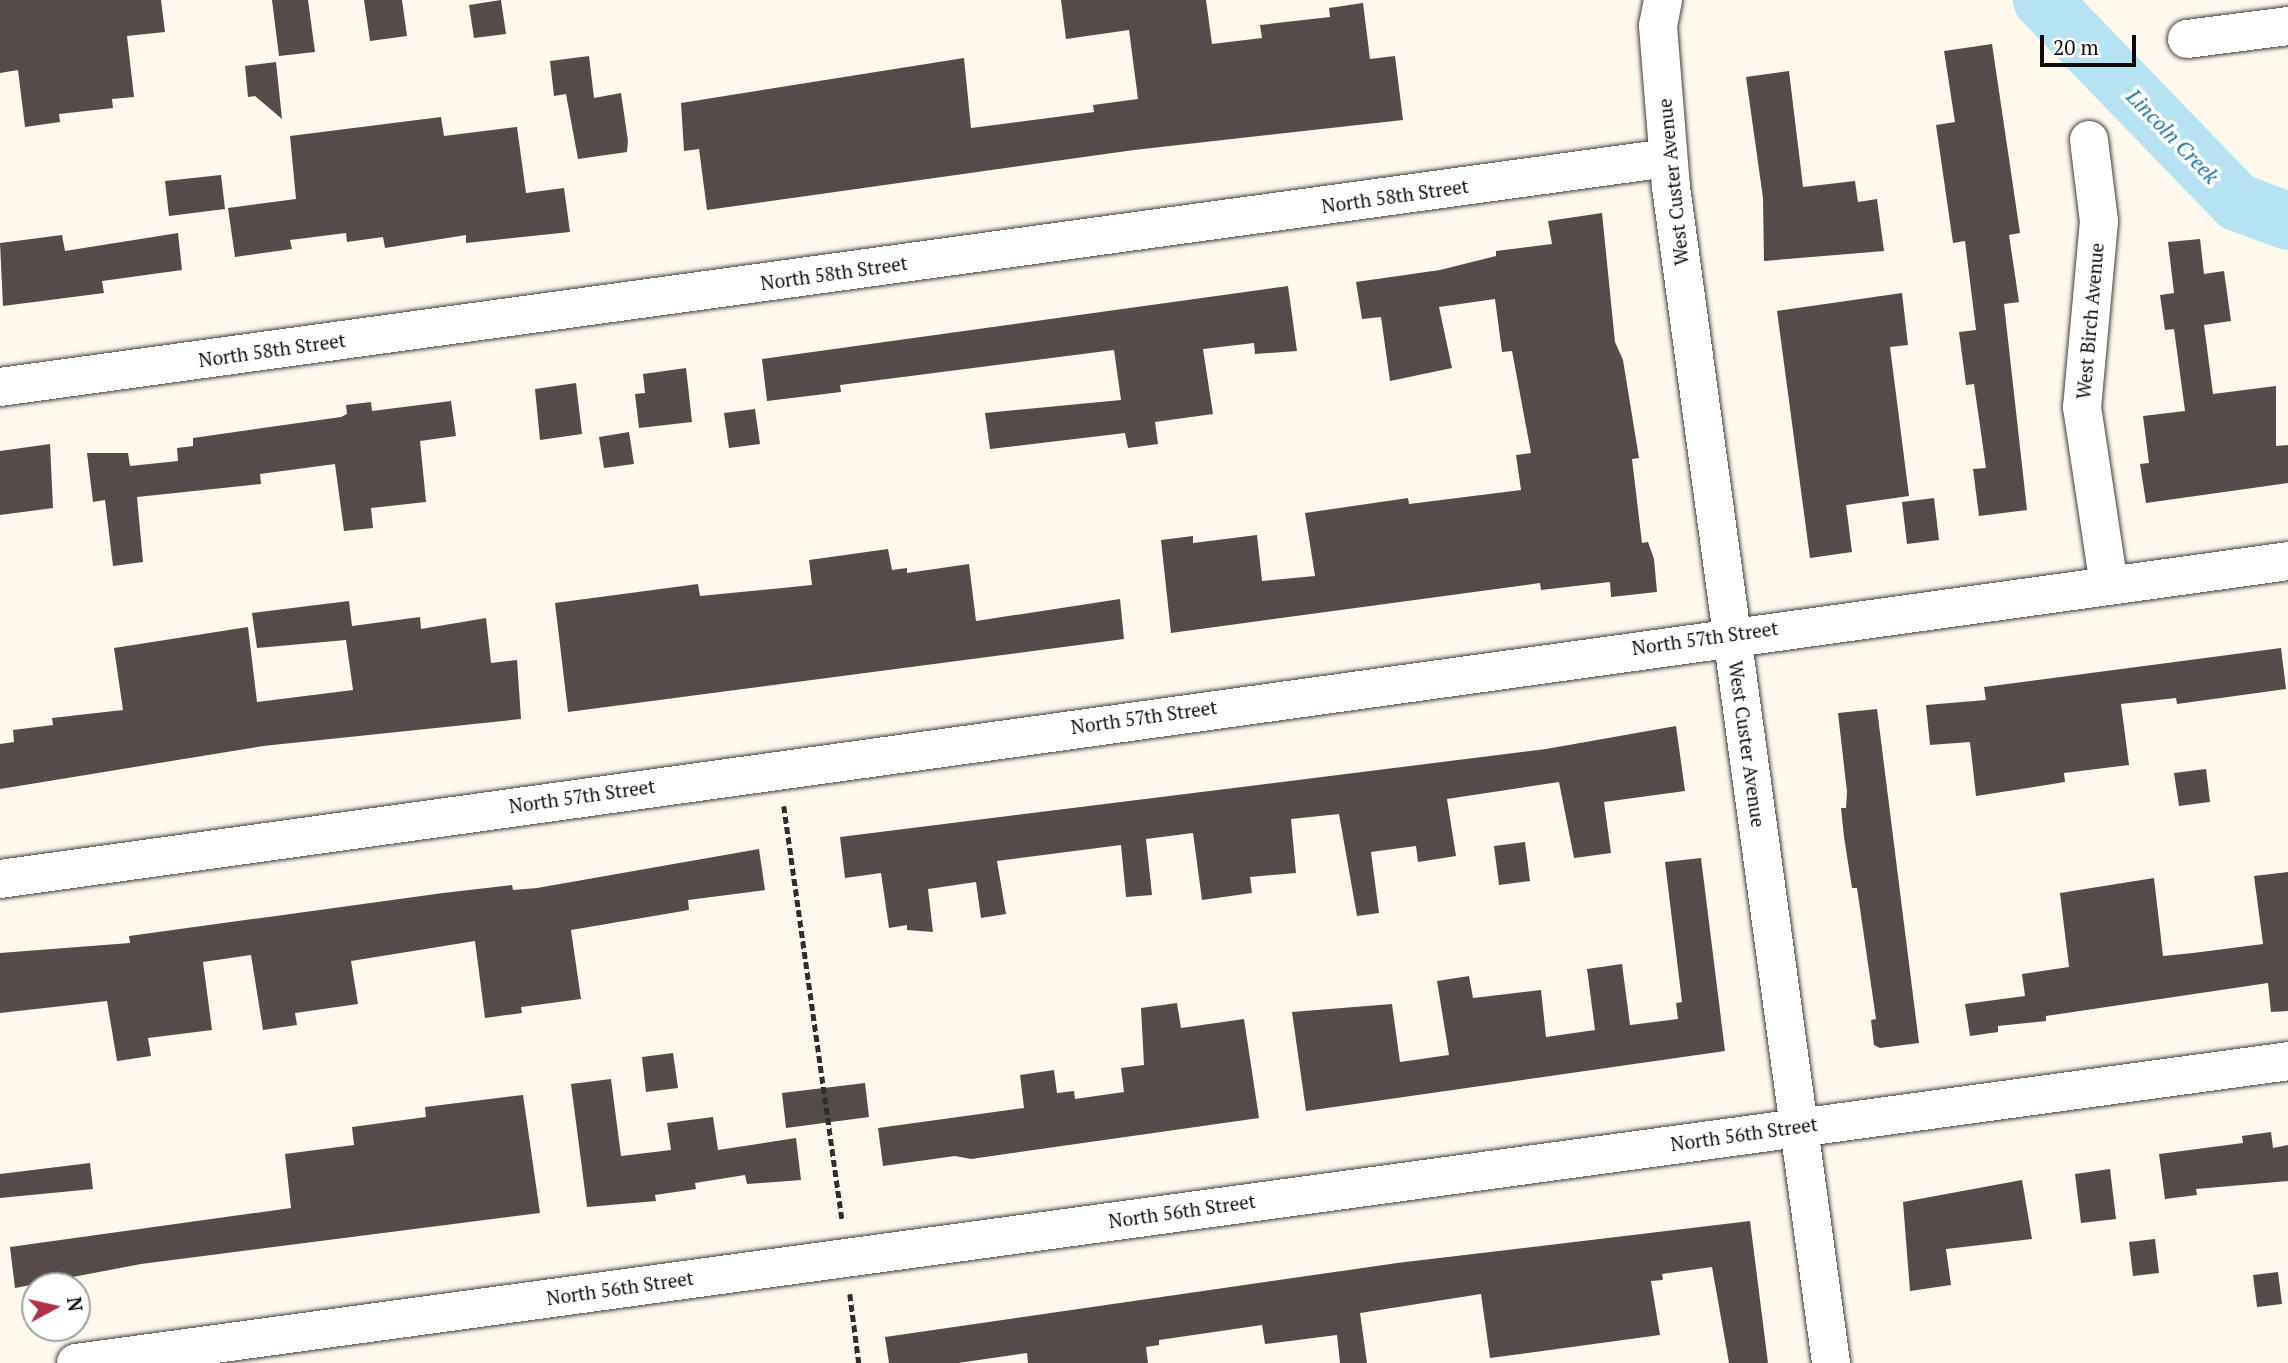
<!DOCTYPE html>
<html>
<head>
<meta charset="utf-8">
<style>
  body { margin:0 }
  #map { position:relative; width:2288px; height:1363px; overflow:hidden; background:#fef8ed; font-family:"PT Serif",serif }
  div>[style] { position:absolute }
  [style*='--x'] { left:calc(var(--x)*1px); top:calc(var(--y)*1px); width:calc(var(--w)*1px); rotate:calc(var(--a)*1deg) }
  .river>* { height:58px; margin:-29px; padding:0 29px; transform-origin:29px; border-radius:29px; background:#b6e3f1 }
  .building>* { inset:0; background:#544c4a }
  .path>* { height:4.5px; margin-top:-2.25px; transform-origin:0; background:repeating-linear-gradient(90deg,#2e2e2e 0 7px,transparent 0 10.5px) }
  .roads { filter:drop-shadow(0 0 2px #3f3f3f) drop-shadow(0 0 2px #3f3f3f) }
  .minor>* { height:38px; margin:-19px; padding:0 19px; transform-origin:19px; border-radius:19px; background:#fff }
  span { translate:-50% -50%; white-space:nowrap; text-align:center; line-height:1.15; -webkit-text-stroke:7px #fff; paint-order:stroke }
  .street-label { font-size:19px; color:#0c0c0c }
  .water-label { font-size:21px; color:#207294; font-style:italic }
  .north { position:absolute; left:21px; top:1272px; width:70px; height:70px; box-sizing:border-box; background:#fff; border:2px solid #9e9e9e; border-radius:50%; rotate:82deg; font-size:19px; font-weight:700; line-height:28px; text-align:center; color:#0c0c0c }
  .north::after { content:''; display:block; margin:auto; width:24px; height:32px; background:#b13048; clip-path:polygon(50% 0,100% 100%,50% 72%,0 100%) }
  .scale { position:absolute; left:2040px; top:35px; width:96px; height:32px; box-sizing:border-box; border:4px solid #0c0c0c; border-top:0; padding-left:9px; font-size:21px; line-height:24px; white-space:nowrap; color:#0c0c0c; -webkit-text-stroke:5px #fff; paint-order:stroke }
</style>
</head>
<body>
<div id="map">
  <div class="river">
    <i style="--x:2042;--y:0;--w:281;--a:46"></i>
    <i style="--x:2237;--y:202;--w:54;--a:20.4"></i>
  </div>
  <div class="building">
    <i style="clip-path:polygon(0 0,161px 0,165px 32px,127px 36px,134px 97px,112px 99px,113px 108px,59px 114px,60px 122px,25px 127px,18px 70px,0 73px)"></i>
    <i style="clip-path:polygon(272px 0,308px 0,315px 52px,279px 56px)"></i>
    <i style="clip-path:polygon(364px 0,402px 0,407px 36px,370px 41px)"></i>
    <i style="clip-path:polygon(501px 0,506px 34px,474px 38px,469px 5px)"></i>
    <i style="clip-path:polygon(1061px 0,1206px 0,1212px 44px,1262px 38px,1260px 25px,1330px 17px,1329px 8px,1363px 3px,1370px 59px,1395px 56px,1403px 120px,1134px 150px,707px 210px,699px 149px,684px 151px,681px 103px,964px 58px,971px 128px,1094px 112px,1093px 105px,1138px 99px,1129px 30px,1066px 39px)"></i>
    <i style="clip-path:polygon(1992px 44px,2020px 233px,2009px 235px,2019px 302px,2004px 304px,2027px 510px,1979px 516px,1973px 469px,1986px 468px,1974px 384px,1966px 385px,1959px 332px,1976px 330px,1965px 241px,1953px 243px,1936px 125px,1955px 122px,1944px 51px)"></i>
    <i style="clip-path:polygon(589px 56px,594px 98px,621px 93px,628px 141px,627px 152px,578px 159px,566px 94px,554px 96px,550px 61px)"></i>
    <i style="clip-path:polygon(276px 62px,282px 119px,255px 96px,248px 97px,245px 66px)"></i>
    <i style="clip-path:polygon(1789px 71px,1803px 187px,1855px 181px,1858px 202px,1877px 199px,1884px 251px,1764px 261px,1763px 198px,1746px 77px)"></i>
    <i style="clip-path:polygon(441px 117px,444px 136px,517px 127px,526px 193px,564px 188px,570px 232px,466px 243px,466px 235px,385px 248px,383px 237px,347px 242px,346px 233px,290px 240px,292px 249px,235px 257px,228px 208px,296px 199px,290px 136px)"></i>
    <i style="clip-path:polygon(221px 175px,225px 209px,169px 216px,165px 181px)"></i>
    <i style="clip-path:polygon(1602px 213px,1615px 342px,1623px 360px,1639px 458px,1632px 459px,1642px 543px,1648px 542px,1654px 559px,1657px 592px,1611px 597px,1610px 582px,1541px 590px,1540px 583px,1171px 633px,1161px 540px,1193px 536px,1193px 543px,1257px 535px,1262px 581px,1315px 576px,1305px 513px,1408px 498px,1409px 504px,1521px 490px,1516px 455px,1531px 453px,1512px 351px,1502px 352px,1495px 299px,1439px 307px,1452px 368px,1390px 381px,1381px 317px,1362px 319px,1356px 282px,1440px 270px,1496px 256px,1496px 251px,1552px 244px,1548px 221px)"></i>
    <i style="clip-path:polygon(178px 233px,182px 270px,102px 281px,104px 293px,3px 306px,0 243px,62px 235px,65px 251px)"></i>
    <i style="clip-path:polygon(2200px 239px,2204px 274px,2224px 271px,2231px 321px,2204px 325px,2213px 394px,2276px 386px,2276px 446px,2288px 445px,2288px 483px,2146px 503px,2140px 464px,2149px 463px,2143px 416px,2185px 411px,2174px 329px,2165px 330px,2160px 295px,2174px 293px,2168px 242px)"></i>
    <i style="clip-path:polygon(1288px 286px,1297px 351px,1255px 354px,1254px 343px,1203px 349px,1213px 414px,1155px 422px,1158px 444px,1128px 448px,1125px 433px,990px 449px,985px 413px,1121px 400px,1114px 350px,840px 385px,841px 392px,767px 401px,762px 359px)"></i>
    <i style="clip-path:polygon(1902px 293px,1908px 345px,1890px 347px,1909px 496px,1846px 505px,1852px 552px,1810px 558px,1777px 311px)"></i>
    <i style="clip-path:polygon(686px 368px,692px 422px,639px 428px,635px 394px,645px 393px,643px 374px)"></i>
    <i style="clip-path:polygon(576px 383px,582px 434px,540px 440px,535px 389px)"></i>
    <i style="clip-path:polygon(451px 401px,456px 436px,420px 441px,426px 502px,371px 508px,373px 528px,344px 531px,335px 464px,260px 474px,261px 484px,137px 497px,143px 562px,113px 566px,105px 500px,93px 502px,87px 453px,128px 453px,130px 466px,178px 461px,177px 448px,193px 446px,193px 438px,341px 417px,347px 414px,346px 405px,371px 402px,372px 411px)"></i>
    <i style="clip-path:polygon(755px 409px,760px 444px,729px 448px,724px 413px)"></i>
    <i style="clip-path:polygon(629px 432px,634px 464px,604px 468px,599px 437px)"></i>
    <i style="clip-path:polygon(50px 444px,53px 508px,0 515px,0 451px)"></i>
    <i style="clip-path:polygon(1934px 498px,1939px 540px,1907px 544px,1902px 502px)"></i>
    <i style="clip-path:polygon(888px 549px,892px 570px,907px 568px,907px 573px,969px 564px,976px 621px,1120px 599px,1124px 639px,568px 712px,555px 603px,698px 584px,700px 596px,812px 585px,809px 560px)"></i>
    <i style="clip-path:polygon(349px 601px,352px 626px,420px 617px,421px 629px,486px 618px,491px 663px,517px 660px,521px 719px,263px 746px,0 789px,0 744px,14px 742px,13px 730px,53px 725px,52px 718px,123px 710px,114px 648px,248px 627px,257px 702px,353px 690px,346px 640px,257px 648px,252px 613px)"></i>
    <i style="clip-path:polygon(2281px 648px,2286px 689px,2177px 704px,2176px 698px,2121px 704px,2129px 765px,2064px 773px,2065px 782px,1976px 796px,1970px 742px,1930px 745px,1926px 705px,1986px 700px,1984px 687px)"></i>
    <i style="clip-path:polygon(1877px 709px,1919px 1043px,1880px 1048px,1874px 1045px,1871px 1020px,1876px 1019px,1857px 888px,1852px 888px,1844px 837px,1841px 808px,1846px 808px,1847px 792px,1838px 713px)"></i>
    <i style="clip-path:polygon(1676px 726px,1685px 791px,1604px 802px,1611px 853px,1574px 858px,1559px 782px,1447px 799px,1456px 856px,1418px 862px,1416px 846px,1371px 852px,1379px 913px,1357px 916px,1339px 814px,1291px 819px,1296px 873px,1250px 877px,1252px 893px,1202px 900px,1193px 833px,1146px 839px,1152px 895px,1126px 897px,1121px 845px,997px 861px,1006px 914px,981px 918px,976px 882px,928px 889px,933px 932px,907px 930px,907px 925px,889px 928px,881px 873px,845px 878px,840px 837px,1546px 749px)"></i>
    <i style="clip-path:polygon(2206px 769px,2210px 802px,2179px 806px,2174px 773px)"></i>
    <i style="clip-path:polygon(1525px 842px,1530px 881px,1499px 885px,1494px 846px)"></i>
    <i style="clip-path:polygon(759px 849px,765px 890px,688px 900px,689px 910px,571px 930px,581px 999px,521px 1007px,522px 1013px,485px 1018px,475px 941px,351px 961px,358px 1004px,295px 1013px,297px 1025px,263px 1030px,251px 955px,203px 962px,212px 1030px,148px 1038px,151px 1056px,117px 1061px,107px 1001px,0 1013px,0 953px,130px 943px,129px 936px,443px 893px,512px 885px,513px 890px,537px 888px)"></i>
    <i style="clip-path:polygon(1701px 858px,1725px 1051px,1306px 1111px,1292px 1012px,1392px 1004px,1400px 1062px,1449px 1055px,1437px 981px,1469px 976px,1473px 998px,1541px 990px,1546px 1037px,1595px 1030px,1587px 969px,1622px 964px,1630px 1025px,1678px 1019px,1676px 1003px,1682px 1002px,1665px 862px)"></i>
    <i style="clip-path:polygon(2288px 872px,2288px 1011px,2271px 1012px,2268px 983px,2046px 1016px,2046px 1021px,1998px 1026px,1998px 1032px,1970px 1036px,1965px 1004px,2025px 996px,2022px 974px,2069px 967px,2060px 893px,2154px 878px,2163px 956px,2193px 953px,2263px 944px,2254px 876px)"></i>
    <i style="clip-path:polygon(1177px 1003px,1181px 1028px,1244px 1019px,1259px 1118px,971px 1159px,955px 1156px,883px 1166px,878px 1128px,1024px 1108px,1020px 1075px,1054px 1070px,1057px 1093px,1074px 1091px,1075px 1099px,1124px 1092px,1121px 1068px,1144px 1065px,1141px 1008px)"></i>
    <i style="clip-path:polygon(673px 1053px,678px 1088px,646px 1092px,642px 1057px)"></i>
    <i style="clip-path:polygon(611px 1079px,621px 1156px,671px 1150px,667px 1123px,713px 1117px,718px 1150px,796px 1138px,801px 1180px,747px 1184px,745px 1175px,695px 1183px,696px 1189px,655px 1195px,656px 1201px,587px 1207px,571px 1084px)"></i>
    <i style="clip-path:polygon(865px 1083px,869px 1117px,786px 1128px,782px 1093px)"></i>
    <i style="clip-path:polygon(523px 1095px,540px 1213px,141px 1264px,15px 1288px,10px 1247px,291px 1208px,285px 1154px,354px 1145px,352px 1127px,426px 1117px,425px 1107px)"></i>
    <i style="clip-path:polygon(2271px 1132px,2273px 1148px,2288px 1145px,2288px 1181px,2196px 1189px,2197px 1195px,2165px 1199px,2159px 1154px,2243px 1143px,2242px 1136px)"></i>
    <i style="clip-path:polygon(90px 1163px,93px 1189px,0 1198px,0 1174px)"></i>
    <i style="clip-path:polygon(2110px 1169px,2116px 1219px,2081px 1223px,2075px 1174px)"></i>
    <i style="clip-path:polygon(2022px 1180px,2032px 1239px,1946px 1249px,1951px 1285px,1910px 1291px,1903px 1202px)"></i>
    <i style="clip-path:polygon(1750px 1221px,1768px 1363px,1729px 1363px,1712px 1267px,1662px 1274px,1663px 1280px,1651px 1281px,1660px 1335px,1490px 1358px,1481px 1294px,1360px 1313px,1367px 1363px,1340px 1363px,1337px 1335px,1265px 1344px,1262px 1325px,1159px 1340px,1159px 1345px,1146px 1347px,1148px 1363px,1028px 1363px,1027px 1353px,958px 1363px,889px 1363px,885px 1337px,1397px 1263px)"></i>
    <i style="clip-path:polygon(2155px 1239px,2159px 1273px,2133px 1276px,2129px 1242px)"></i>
    <i style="clip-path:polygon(2278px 1272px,2282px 1304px,2257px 1307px,2253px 1275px)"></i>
  </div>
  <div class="path">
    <i style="--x:784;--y:806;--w:417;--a:82"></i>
    <i style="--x:850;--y:1294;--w:70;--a:82.6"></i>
  </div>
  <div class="roads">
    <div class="minor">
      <i style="--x:1663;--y:0;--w:26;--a:101"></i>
      <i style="--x:1658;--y:26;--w:162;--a:85.4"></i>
      <i style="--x:1671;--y:187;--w:1187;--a:82.25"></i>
      <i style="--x:2187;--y:39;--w:102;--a:-7.3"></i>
      <i style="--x:2089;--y:140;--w:82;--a:83"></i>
      <i style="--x:2099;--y:221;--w:187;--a:95.2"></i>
      <i style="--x:2082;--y:407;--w:180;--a:81.4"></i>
      <i style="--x:0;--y:387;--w:1683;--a:-7.82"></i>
      <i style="--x:0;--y:879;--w:2310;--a:-7.91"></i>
      <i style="--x:76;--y:1363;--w:2233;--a:-7.77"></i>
    </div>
  </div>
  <div class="street-label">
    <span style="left:1673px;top:182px;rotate:-96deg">West Custer Avenue</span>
    <span style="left:1395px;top:196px;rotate:-8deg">North 58th Street</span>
    <span style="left:834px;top:273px;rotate:-8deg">North 58th Street</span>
    <span style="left:2090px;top:321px;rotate:-85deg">West Birch Avenue</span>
    <span style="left:272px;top:350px;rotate:-8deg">North 58th Street</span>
    <span style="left:1705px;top:638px;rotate:-8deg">North 57th Street</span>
    <span style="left:1144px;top:717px;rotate:-8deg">North 57th Street</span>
    <span style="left:1747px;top:744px;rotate:82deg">West Custer Avenue</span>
    <span style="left:582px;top:796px;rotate:-8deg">North 57th Street</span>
    <span style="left:1744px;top:1134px;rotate:-8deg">North 56th Street</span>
    <span style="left:1182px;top:1211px;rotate:-8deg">North 56th Street</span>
    <span style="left:620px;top:1288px;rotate:-8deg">North 56th Street</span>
  </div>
  <div class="water-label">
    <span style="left:2173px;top:136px;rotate:46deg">Lincoln Creek</span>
  </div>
  <div class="north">N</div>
  <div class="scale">20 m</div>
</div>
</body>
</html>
